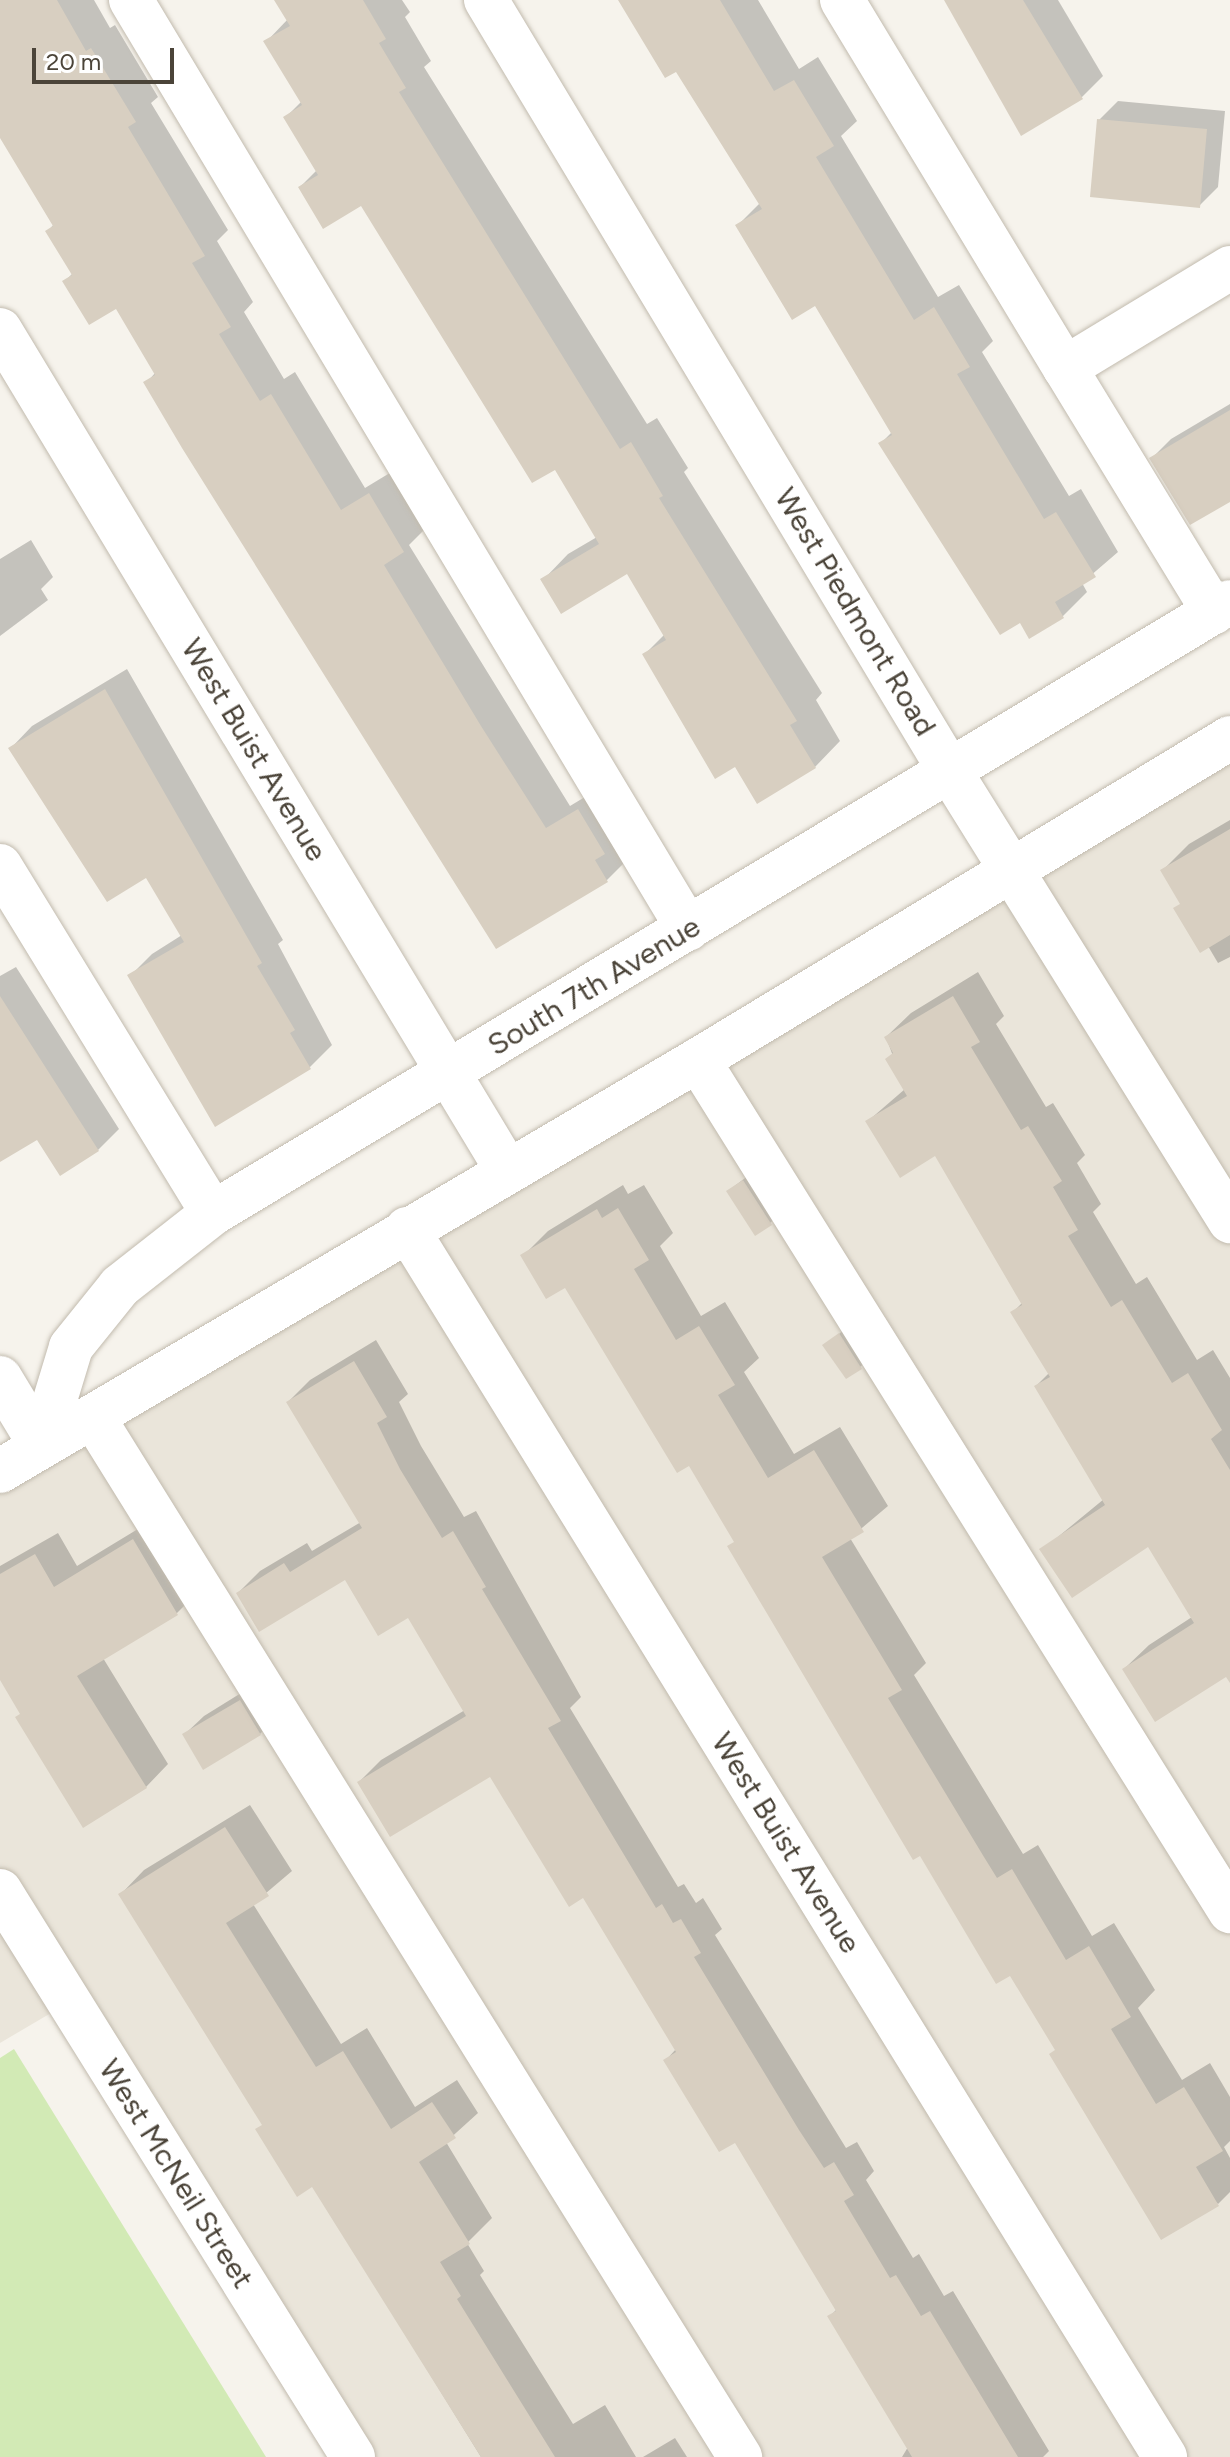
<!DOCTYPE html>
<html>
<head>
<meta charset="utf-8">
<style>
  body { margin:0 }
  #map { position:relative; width:1230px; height:2457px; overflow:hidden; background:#f6f3ec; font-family:Figtree,sans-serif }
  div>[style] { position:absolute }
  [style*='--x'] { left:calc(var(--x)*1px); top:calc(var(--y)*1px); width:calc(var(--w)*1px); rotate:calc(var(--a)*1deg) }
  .residential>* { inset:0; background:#eae5da }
  .green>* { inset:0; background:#d2eab5 }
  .shadow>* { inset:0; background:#0003 }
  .building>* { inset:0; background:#d8cfc1 }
  .roads { filter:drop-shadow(0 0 2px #c2bbae) drop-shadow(0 0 2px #c2bbae) }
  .minor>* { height:44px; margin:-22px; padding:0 22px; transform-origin:22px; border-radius:22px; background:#fff }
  span { translate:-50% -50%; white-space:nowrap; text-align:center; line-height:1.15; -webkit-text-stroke:6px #fff; paint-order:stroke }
  .street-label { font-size:30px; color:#4b4439 }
  .scale { position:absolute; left:32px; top:48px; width:142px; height:36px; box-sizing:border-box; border:4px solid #4b4439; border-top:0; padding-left:10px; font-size:24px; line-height:28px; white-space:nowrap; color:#4b4439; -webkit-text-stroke:6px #fff; paint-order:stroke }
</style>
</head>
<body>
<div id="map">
  <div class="residential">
    <i style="clip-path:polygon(1230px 738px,1230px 2457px,353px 2457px,68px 2003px,0 2043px,0 1470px)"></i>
  </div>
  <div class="green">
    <i style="clip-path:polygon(14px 2049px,266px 2457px,0 2457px,0 2058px)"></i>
  </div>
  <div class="shadow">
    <i style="clip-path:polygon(0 0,94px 0,110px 28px,115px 25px,158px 97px,151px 103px,228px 230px,217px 241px,253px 302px,244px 312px,284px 379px,295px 372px,365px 488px,393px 471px,427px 527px,409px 545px,570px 806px,603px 786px,630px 857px,607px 880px,497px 946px,146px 383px,156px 372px,117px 306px,65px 281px,73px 273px,48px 231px,54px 224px,0 134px)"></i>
    <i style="clip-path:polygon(277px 0,402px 0,410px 12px,405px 17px,431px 61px,424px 67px,647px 424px,657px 418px,688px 468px,684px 472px,822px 693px,816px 700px,840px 741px,815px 767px,736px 764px,645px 654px,665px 634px,627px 572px,543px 580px,568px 554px,597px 537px,555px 467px,361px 204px,300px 187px,317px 170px,286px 117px,302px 101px,266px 42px,288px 19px)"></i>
    <i style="clip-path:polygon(621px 0,758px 0,799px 69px,818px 57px,857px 121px,841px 136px,938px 297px,959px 285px,993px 341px,982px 352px,1069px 496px,1081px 489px,1118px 552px,1082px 583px,1087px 592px,1063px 616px,1021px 620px,881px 443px,893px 431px,816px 304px,738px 225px,760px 203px,676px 70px)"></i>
    <i style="clip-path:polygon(946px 0,1058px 0,1103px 76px,1082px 97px,1022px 134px)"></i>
    <i style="clip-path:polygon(1118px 101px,1225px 111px,1218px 187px,1199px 206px,1099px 120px)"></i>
    <i style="clip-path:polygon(1230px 404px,1230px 499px,1152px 458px,1171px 439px)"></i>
    <i style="clip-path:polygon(31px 540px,53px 577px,41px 589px,48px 600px,0 636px,0 559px)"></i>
    <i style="clip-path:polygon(127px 669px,283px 940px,278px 944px,332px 1045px,310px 1067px,215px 1124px,130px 976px,152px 954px,182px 935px,147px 876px,11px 748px,32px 726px)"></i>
    <i style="clip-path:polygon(1230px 820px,1230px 957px,1218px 963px,1163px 870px,1189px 844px)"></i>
    <i style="clip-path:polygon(16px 967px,119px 1129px,98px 1150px,38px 1137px,0 1160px,0 976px)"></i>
    <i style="clip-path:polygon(978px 972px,1004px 1016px,996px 1024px,1046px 1107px,1053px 1103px,1085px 1155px,1077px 1163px,1101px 1204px,1093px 1212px,1136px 1284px,1147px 1277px,1197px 1360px,1213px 1350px,1230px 1378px,1230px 1672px,1124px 1669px,1149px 1645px,1192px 1617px,1149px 1544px,1042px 1550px,1104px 1499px,1036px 1386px,1049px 1373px,1013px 1312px,1023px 1302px,935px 1154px,868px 1121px,905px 1089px,886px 1037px,911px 1013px)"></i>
    <i style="clip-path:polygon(753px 1172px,780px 1214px,770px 1223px,728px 1191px)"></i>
    <i style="clip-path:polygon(623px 1185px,628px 1194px,644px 1185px,673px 1233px,660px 1246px,701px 1316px,725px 1302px,759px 1358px,744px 1372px,794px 1454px,840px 1427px,888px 1506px,850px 1538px,926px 1663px,914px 1675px,1023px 1854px,1038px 1845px,1092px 1936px,1114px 1923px,1155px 1990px,1138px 2008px,1182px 2080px,1210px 2063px,1230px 2097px,1230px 2141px,1224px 2147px,1230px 2158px,1230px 2192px,1218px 2204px,1057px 2049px,689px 1463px,566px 1285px,523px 1256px,548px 1231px)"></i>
    <i style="clip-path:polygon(849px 1326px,870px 1358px,860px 1367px,825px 1345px)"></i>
    <i style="clip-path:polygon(376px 1340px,408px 1394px,399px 1402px,421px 1446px,464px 1517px,476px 1511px,581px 1697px,570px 1708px,678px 1887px,684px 1884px,696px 1903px,703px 1898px,722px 1929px,715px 1935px,846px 2148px,857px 2142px,874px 2171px,866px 2180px,913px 2258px,919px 2254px,944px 2296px,953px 2291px,1049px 2451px,1043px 2457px,902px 2457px,908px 2447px,830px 2316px,837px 2309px,736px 2140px,666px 2060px,676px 2049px,584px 1896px,491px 1774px,359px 1782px,381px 1760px,465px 1710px,409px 1616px,345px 1577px,238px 1593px,260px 1571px,307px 1543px,312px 1551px,361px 1522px,288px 1402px,310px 1380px)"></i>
    <i style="clip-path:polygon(156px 1518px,200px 1590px,177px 1613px,103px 1658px,168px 1764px,146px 1787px,21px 1713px,0 1676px,0 1566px,58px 1533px,77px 1566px)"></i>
    <i style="clip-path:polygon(259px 1682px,279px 1714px,260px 1734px,184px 1735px,204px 1716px)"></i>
    <i style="clip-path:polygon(250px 1805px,292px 1871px,253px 1904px,341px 2044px,367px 2028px,415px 2107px,457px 2080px,478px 2113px,446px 2142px,492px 2218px,467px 2243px,484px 2271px,480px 2275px,573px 2424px,605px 2405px,636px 2457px,481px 2457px,313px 2185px,264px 2123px,121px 1894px,144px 1870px)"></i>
    <i style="clip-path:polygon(675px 2438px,687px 2457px,643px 2457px)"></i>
  </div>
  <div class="building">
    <i style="clip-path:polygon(0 0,57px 0,86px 51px,91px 48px,136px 122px,128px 127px,205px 256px,192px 263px,231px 327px,219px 334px,260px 401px,271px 394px,341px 510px,369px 493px,404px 552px,384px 565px,481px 726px,546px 828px,578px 809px,605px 854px,595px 860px,608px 882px,496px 949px,182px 448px,143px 382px,155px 375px,116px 309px,89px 325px,62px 281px,72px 275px,45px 231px,53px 226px,0 138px)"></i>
    <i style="clip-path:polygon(274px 0,363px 0,386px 39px,379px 43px,406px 88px,399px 92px,620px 449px,631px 442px,663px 496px,659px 498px,797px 721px,790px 725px,816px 768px,757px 804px,735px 767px,715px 779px,642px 654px,666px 640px,627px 574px,561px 614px,540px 579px,599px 544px,555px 470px,532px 483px,361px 206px,323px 229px,298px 187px,318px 175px,283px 117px,302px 105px,263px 41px,290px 26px)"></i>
    <i style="clip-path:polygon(618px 0,720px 0,774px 91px,794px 80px,834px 146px,816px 157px,914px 320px,934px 307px,970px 367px,957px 374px,1044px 519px,1056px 512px,1096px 577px,1055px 602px,1064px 618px,1029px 639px,1020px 623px,1000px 635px,878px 443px,892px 435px,815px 306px,792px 320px,735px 225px,762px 209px,676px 72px,665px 78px)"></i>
    <i style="clip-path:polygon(944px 0,1023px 0,1083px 99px,1021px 136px)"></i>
    <i style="clip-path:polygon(1097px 119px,1207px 129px,1200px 208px,1090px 197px)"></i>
    <i style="clip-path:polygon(1230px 410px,1230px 502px,1190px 525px,1149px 458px)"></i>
    <i style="clip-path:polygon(105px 689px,262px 963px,257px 966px,295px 1030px,290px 1033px,311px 1069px,215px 1127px,127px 975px,184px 942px,146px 878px,107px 902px,8px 748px)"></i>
    <i style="clip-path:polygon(1230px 829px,1230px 935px,1200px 953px,1173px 908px,1180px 904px,1160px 870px)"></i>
    <i style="clip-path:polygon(0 996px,99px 1151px,60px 1176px,37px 1140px,0 1162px)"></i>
    <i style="clip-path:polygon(953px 996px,980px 1042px,971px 1047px,1021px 1130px,1028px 1126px,1062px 1181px,1053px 1187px,1078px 1230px,1068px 1236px,1111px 1307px,1122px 1300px,1172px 1383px,1188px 1373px,1222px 1430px,1211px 1439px,1230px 1470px,1230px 1683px,1226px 1677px,1155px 1722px,1122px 1669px,1194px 1623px,1148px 1547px,1072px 1598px,1039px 1549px,1105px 1505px,1034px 1386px,1050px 1377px,1010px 1312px,1022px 1305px,935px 1156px,900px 1178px,865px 1121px,907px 1096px,885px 1059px,893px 1053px,884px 1037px)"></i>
    <i style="clip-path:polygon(743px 1180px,772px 1225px,755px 1236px,726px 1191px)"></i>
    <i style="clip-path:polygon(618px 1208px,649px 1260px,634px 1269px,676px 1340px,699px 1326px,735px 1385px,718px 1395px,768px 1478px,814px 1450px,864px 1532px,822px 1557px,902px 1690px,888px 1698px,984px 1857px,997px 1878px,1012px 1869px,1066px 1960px,1089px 1946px,1131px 2017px,1111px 2029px,1156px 2104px,1184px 2087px,1223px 2151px,1196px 2167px,1219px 2206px,1161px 2240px,1049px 2054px,1055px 2050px,1010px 1976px,996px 1984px,920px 1856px,913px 1860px,727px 1546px,734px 1542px,689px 1466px,677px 1473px,565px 1288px,546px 1299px,520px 1255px,597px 1209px,602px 1218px)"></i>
    <i style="clip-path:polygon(839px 1333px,862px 1369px,846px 1379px,822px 1345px)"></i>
    <i style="clip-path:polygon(354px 1361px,387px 1417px,377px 1423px,400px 1469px,442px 1538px,453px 1531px,486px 1587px,482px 1589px,561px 1721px,548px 1728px,656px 1908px,662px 1904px,673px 1923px,681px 1919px,701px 1953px,694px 1957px,799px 2130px,824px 2168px,834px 2162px,854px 2195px,844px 2201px,890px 2278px,896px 2275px,921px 2316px,930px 2311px,1018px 2457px,912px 2457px,827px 2316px,836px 2311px,735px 2143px,719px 2152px,663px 2060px,676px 2052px,583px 1898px,569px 1907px,490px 1777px,390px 1837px,357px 1782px,466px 1716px,408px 1618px,378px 1636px,345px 1580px,259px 1632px,236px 1593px,284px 1563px,290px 1572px,362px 1528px,286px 1402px)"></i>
    <i style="clip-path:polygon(133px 1539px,178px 1615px,77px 1676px,147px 1788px,83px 1828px,15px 1717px,20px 1714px,0 1680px,0 1574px,35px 1554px,54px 1587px)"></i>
    <i style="clip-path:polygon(240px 1700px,261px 1735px,203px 1770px,182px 1734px)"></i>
    <i style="clip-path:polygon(225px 1827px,269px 1896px,226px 1923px,316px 2067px,343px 2051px,391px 2129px,432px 2102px,456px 2138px,419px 2162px,470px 2244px,440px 2262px,461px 2296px,457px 2299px,555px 2457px,481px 2457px,312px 2187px,297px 2197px,255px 2129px,262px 2125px,118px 1894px)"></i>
  </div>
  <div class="roads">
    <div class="minor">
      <i style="--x:131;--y:0;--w:1083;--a:59.05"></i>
      <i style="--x:486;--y:0;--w:902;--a:58.97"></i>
      <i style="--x:951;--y:773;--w:528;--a:58.09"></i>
      <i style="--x:842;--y:0;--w:430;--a:58.8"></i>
      <i style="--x:1065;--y:368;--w:193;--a:-31.2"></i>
      <i style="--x:0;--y:330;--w:981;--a:58.89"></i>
      <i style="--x:1065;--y:368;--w:286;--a:58.6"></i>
      <i style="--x:0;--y:866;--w:407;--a:58.5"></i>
      <i style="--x:698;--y:1060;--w:1004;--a:57.99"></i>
      <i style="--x:407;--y:1229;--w:1443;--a:58.31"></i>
      <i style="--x:0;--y:1378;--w:79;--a:58.9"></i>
      <i style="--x:93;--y:1417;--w:1225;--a:58.11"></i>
      <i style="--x:41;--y:1446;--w:103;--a:-73.1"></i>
      <i style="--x:71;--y:1347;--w:78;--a:-51.2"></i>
      <i style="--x:120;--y:1286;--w:118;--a:-38.1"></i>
      <i style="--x:213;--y:1213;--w:1186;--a:-31"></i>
      <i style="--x:0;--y:1471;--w:810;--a:-30.49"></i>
      <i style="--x:698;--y:1060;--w:622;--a:-31.18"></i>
      <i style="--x:0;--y:1891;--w:667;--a:58.05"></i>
    </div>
  </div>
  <div class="street-label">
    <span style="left:855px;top:612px;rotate:59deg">West Piedmont Road</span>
    <span style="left:254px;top:750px;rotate:59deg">West Buist Avenue</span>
    <span style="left:594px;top:986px;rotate:-31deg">South 7th Avenue</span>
    <span style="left:786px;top:1843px;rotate:58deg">West Buist Avenue</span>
    <span style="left:176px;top:2174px;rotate:58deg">West McNeil Street</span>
  </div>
  <div class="scale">20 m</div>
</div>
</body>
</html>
